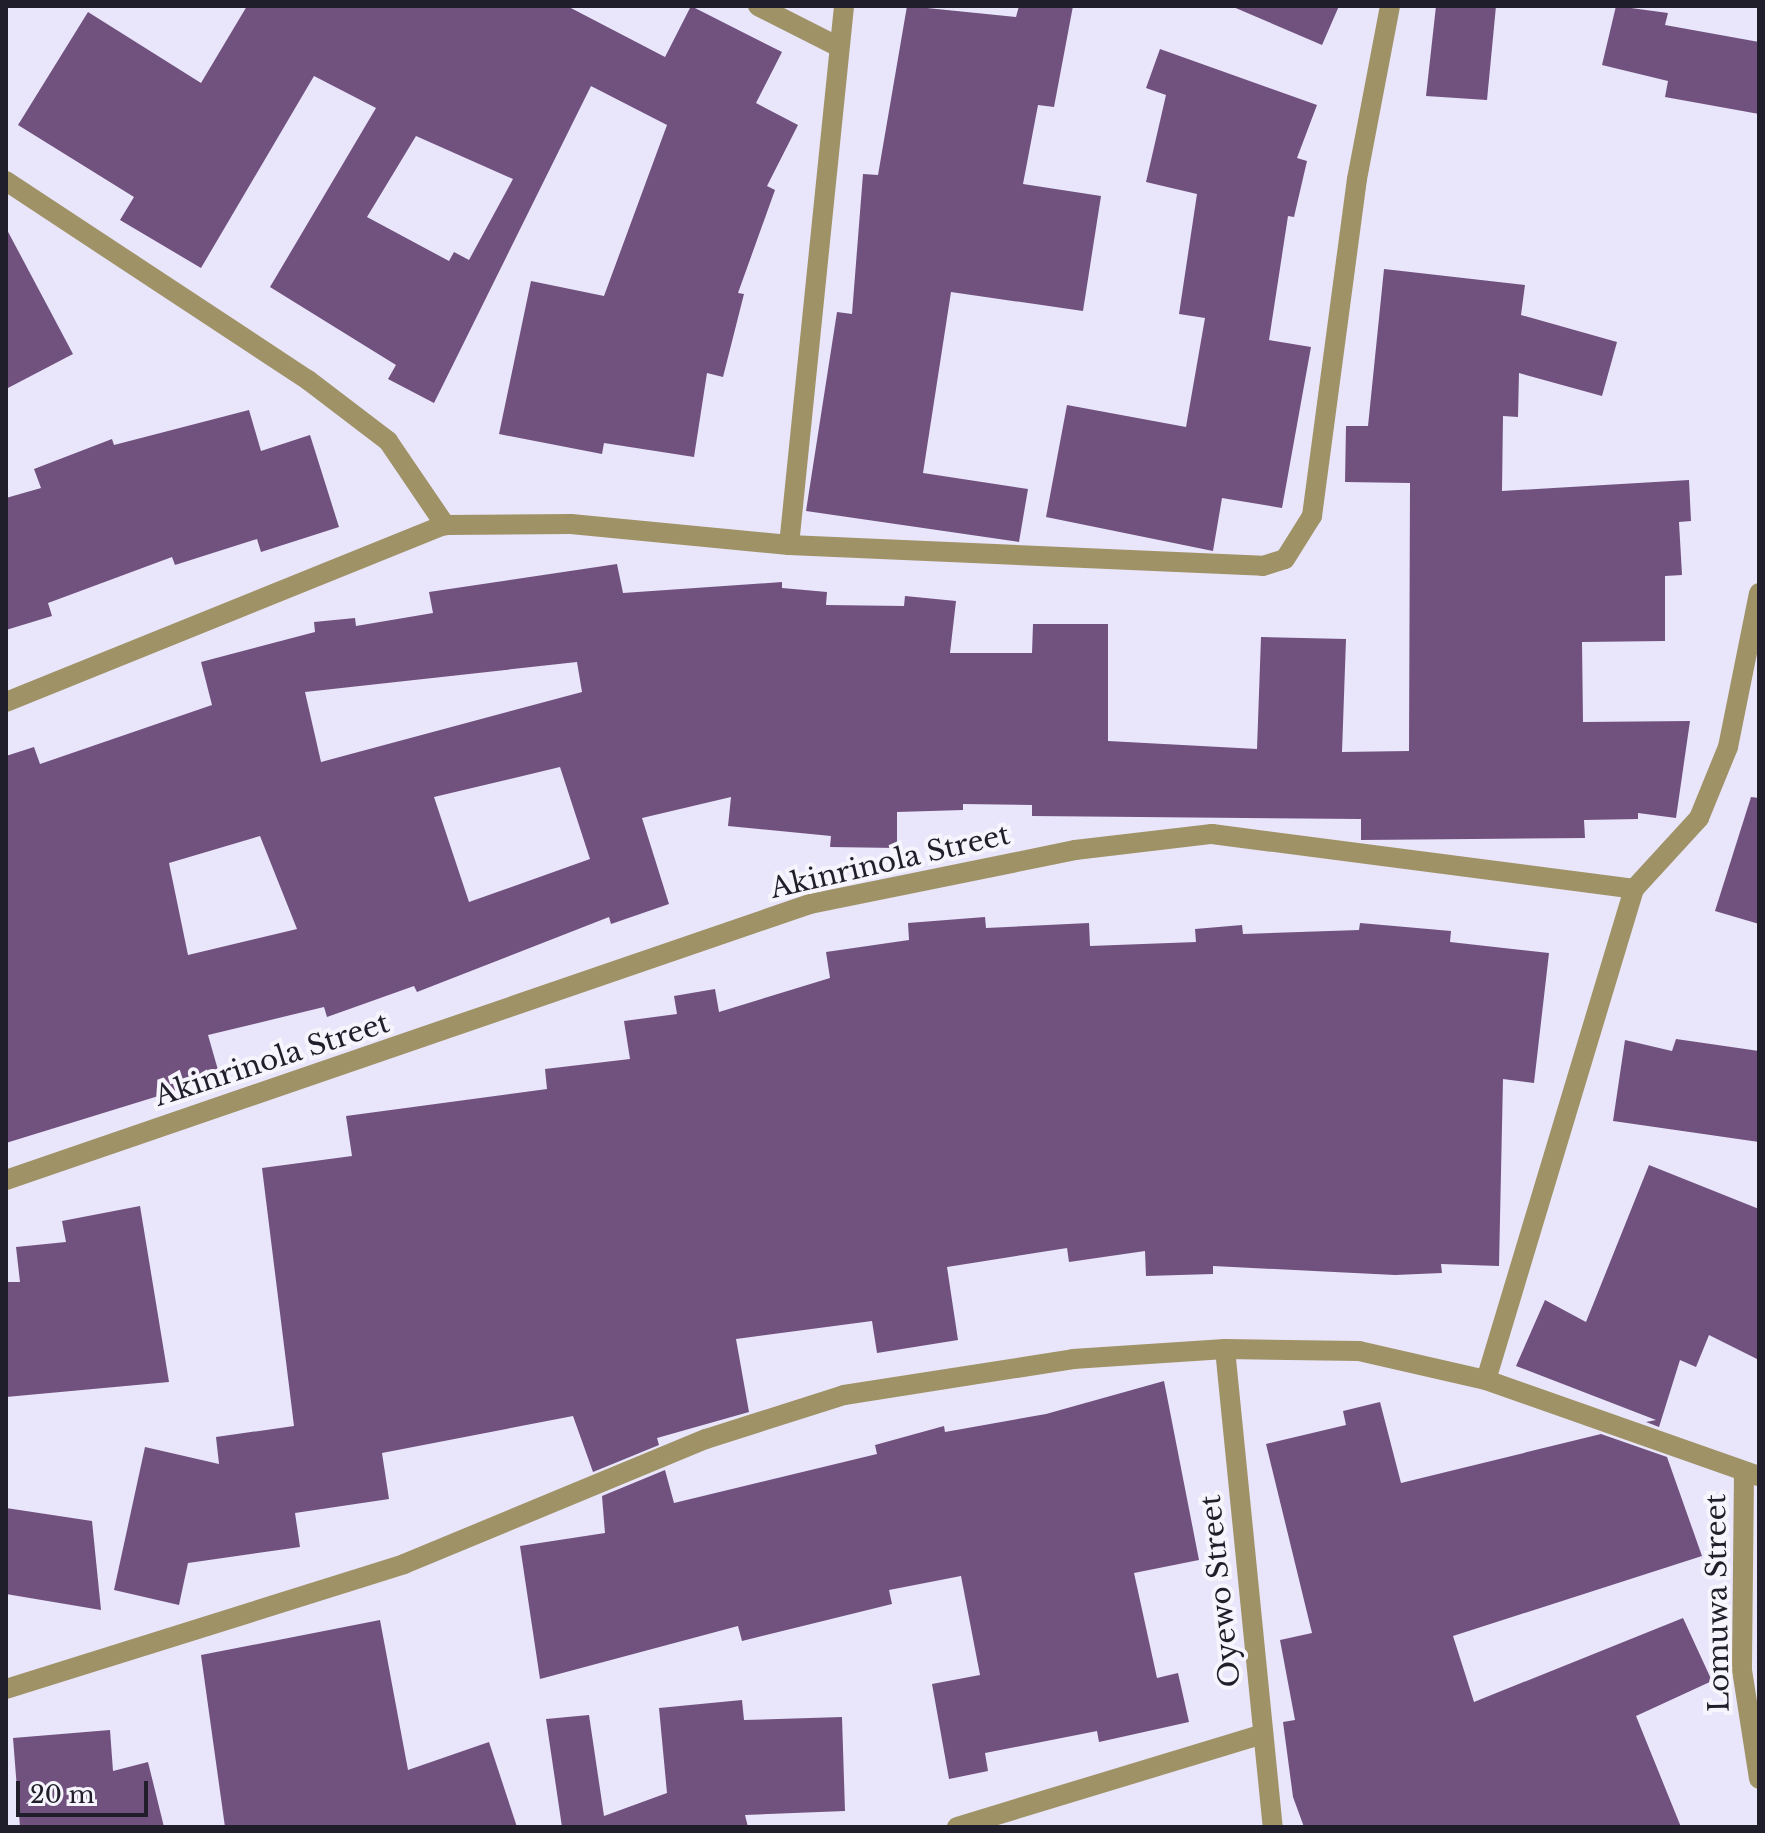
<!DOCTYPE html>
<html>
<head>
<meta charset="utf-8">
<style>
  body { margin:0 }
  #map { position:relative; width:1765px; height:1833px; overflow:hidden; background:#e9e5fa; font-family:"Libre Baskerville",serif }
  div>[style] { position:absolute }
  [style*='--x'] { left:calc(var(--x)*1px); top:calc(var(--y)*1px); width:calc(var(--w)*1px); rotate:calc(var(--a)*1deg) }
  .building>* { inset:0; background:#71527f }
  .street>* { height:20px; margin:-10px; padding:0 10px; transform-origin:10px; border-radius:10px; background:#9f9266 }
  span { translate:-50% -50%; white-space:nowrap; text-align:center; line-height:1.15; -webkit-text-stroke:8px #f6f4fc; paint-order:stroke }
  .street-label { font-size:28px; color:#211e2b }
  .frame { position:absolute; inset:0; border:8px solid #211e2b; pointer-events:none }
  .scale { position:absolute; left:16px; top:1781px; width:132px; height:36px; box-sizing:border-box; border:4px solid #211e2b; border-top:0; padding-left:10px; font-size:24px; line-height:28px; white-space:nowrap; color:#211e2b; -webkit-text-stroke:6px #f6f4fc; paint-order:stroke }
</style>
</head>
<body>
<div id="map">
  <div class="building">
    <i style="clip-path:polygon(evenodd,247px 6px,567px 6px,665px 57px,691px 6px,782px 52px,756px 103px,798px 125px,767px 186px,775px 190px,738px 293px,744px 294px,723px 377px,707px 373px,694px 457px,604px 443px,602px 454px,499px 434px,531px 281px,604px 296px,667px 125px,591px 86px,434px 403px,388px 379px,396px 365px,270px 287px,376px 108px,314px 76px,201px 268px,120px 220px,134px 197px,18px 125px,88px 12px,201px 83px,247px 6px,416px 136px,513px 179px,469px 260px,454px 252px,449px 261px,367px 217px,416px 136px)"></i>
    <i style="clip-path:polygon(907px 6px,1016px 17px,1019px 6px,1073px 6px,1054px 107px,1038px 105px,1023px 184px,1101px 196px,1083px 311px,951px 292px,923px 473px,1028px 489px,1019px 542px,806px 511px,837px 312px,852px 314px,863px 174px,878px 175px)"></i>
    <i style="clip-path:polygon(1231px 6px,1339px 6px,1322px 45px)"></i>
    <i style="clip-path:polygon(1436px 6px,1496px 6px,1487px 100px,1426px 96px)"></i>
    <i style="clip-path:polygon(1616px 6px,1668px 13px,1665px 25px,1759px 42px,1759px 114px,1665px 97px,1668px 81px,1602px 65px)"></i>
    <i style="clip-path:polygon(1160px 49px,1317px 105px,1297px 158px,1307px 161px,1294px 217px,1288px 216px,1269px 340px,1311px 347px,1282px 508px,1222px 498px,1213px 551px,1046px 517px,1067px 405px,1186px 427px,1205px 318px,1179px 314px,1197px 194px,1146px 182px,1166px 95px,1146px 88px)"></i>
    <i style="clip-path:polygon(6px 228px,73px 354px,6px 389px)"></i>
    <i style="clip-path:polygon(evenodd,1384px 269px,1525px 285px,1521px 315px,1617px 342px,1602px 396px,1519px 373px,1518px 417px,1503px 416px,1502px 491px,1689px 480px,1691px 521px,1679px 522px,1682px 575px,1665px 576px,1665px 641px,1582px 642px,1583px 722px,1690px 721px,1676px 818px,1638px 813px,1638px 819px,1584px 820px,1585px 838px,1361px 840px,1361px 819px,1032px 816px,1032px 805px,963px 804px,963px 810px,897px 812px,897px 848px,830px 847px,831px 836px,728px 826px,731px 797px,642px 818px,669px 904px,611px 924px,609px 917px,417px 992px,414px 986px,327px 1017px,324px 1007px,208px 1035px,220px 1077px,6px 1143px,6px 756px,34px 747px,40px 764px,212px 705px,201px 662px,315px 632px,314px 622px,355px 618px,356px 626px,433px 613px,429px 592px,617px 564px,623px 593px,782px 582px,782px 588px,827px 592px,826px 605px,904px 606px,905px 596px,956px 601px,950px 653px,1032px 653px,1033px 624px,1108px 624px,1108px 741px,1257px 749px,1261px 637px,1346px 639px,1342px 752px,1409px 751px,1410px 483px,1345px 482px,1346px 426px,1368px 426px,1384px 269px,577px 662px,582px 692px,321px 762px,305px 692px,577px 662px,1384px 269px,560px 767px,590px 859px,469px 902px,434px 797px,560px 767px,1384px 269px,260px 836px,297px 929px,188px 955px,169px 863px,260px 836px)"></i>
    <i style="clip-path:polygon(249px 410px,261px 451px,310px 435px,339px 527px,261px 552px,257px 539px,175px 565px,172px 557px,48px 603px,52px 616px,6px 630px,6px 498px,41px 488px,34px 469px,112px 439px,114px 445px)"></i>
    <i style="clip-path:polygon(1751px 797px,1759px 798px,1759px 924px,1715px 911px)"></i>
    <i style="clip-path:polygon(985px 917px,986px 928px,1089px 923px,1090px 946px,1196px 942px,1195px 929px,1242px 925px,1243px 934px,1359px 930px,1360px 923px,1451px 931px,1450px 942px,1549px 953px,1534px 1083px,1503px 1079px,1499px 1266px,1441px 1264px,1442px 1273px,1395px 1275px,1213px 1266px,1213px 1274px,1146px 1276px,1145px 1251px,1069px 1262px,1067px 1248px,947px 1267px,958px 1340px,877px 1353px,872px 1321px,736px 1339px,749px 1412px,657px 1438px,659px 1445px,593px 1472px,573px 1416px,382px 1453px,389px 1499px,295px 1513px,300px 1547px,188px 1563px,179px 1605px,114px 1590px,145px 1447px,219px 1464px,216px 1437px,294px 1426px,262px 1168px,352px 1156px,346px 1116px,547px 1089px,545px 1069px,630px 1059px,624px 1021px,677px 1014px,674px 996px,715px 989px,719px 1012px,830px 978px,826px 952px,909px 940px,908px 923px)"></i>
    <i style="clip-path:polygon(1676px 1039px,1759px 1051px,1759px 1142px,1613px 1121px,1625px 1040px,1672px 1051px)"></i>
    <i style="clip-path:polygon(1649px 1165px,1759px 1209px,1759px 1360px,1709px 1335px,1696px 1367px,1680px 1360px,1659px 1427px,1646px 1422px,1656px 1420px,1516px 1366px,1545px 1300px,1586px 1322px)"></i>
    <i style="clip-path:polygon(140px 1206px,169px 1382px,6px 1397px,6px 1282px,20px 1282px,16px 1247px,66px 1242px,62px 1221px)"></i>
    <i style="clip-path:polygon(1164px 1381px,1199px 1560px,1134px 1573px,1157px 1678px,1178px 1673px,1189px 1722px,1099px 1742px,1097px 1731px,985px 1753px,988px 1771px,949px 1779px,932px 1684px,980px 1675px,961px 1576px,889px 1590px,892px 1604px,819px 1622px,742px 1641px,738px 1626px,540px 1679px,520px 1546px,605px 1533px,602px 1496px,665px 1470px,674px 1503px,877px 1454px,875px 1445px,944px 1426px,945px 1432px,1046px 1414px)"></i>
    <i style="clip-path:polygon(1380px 1402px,1401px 1483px,1601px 1434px,1667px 1457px,1702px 1556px,1453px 1636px,1474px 1702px,1683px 1618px,1712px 1681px,1636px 1716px,1681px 1827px,1304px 1827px,1293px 1797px,1283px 1722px,1295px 1720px,1280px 1640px,1312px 1633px,1266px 1444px,1346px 1425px,1343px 1411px)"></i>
    <i style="clip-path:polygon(6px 1508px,92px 1521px,101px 1610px,6px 1594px)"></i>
    <i style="clip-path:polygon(380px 1620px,408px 1770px,489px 1742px,517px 1827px,225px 1827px,201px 1655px)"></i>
    <i style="clip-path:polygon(742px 1700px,744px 1720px,842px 1717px,845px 1811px,745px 1815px,748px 1827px,562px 1827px,546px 1719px,589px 1715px,604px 1816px,667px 1793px,659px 1708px)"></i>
    <i style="clip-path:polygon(110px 1730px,113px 1771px,148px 1762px,164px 1827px,20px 1827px,13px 1738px)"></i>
  </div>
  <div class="street">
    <i style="--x:758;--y:6;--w:86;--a:26.9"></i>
    <i style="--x:6;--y:181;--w:362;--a:33.4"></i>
    <i style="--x:308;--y:380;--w:101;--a:37.3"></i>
    <i style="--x:388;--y:441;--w:102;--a:55.8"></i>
    <i style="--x:789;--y:545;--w:542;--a:-84.17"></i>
    <i style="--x:6;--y:702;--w:473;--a:-22"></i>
    <i style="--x:445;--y:525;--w:126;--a:-0.5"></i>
    <i style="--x:571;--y:524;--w:219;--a:5.5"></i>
    <i style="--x:789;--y:545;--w:474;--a:2.5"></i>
    <i style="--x:1263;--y:566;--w:23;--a:-18"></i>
    <i style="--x:1285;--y:559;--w:51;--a:-57.9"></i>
    <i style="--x:1312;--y:516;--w:340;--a:-82.4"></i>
    <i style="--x:1357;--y:179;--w:176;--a:-79.2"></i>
    <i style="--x:6;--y:1180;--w:850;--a:-18.95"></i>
    <i style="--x:810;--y:904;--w:270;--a:-11.5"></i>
    <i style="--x:1075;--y:850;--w:138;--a:-6.7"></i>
    <i style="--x:1212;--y:834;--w:426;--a:7.4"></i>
    <i style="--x:1225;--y:1349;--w:480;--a:84.3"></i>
    <i style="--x:1486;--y:1380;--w:513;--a:-73.23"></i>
    <i style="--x:1634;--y:889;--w:96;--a:-47.5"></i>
    <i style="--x:1699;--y:818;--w:77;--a:-67.8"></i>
    <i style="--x:1728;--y:747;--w:157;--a:-78.6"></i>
    <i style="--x:1744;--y:1472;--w:198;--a:90.6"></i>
    <i style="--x:1742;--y:1670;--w:110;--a:81.1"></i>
    <i style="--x:6;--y:1689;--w:417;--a:-17.4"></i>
    <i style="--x:404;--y:1564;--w:327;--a:-22.5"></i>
    <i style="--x:706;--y:1439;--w:145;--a:-17.7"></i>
    <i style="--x:844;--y:1395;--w:232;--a:-8.9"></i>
    <i style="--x:1073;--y:1359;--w:152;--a:-3.8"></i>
    <i style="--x:1225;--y:1349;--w:134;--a:0.9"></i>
    <i style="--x:1359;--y:1351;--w:130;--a:12.9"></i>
    <i style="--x:1486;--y:1380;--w:289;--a:19.4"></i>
    <i style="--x:957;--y:1827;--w:320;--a:-16.9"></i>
  </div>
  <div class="street-label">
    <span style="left:890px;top:862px;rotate:-13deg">Akinrinola Street</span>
    <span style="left:272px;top:1060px;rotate:-18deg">Akinrinola Street</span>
    <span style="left:1221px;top:1591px;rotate:-96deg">Oyewo Street</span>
    <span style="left:1718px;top:1603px;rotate:-91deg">Lomuwa Street</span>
  </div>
  <div class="frame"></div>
  <div class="scale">20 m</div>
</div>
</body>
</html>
